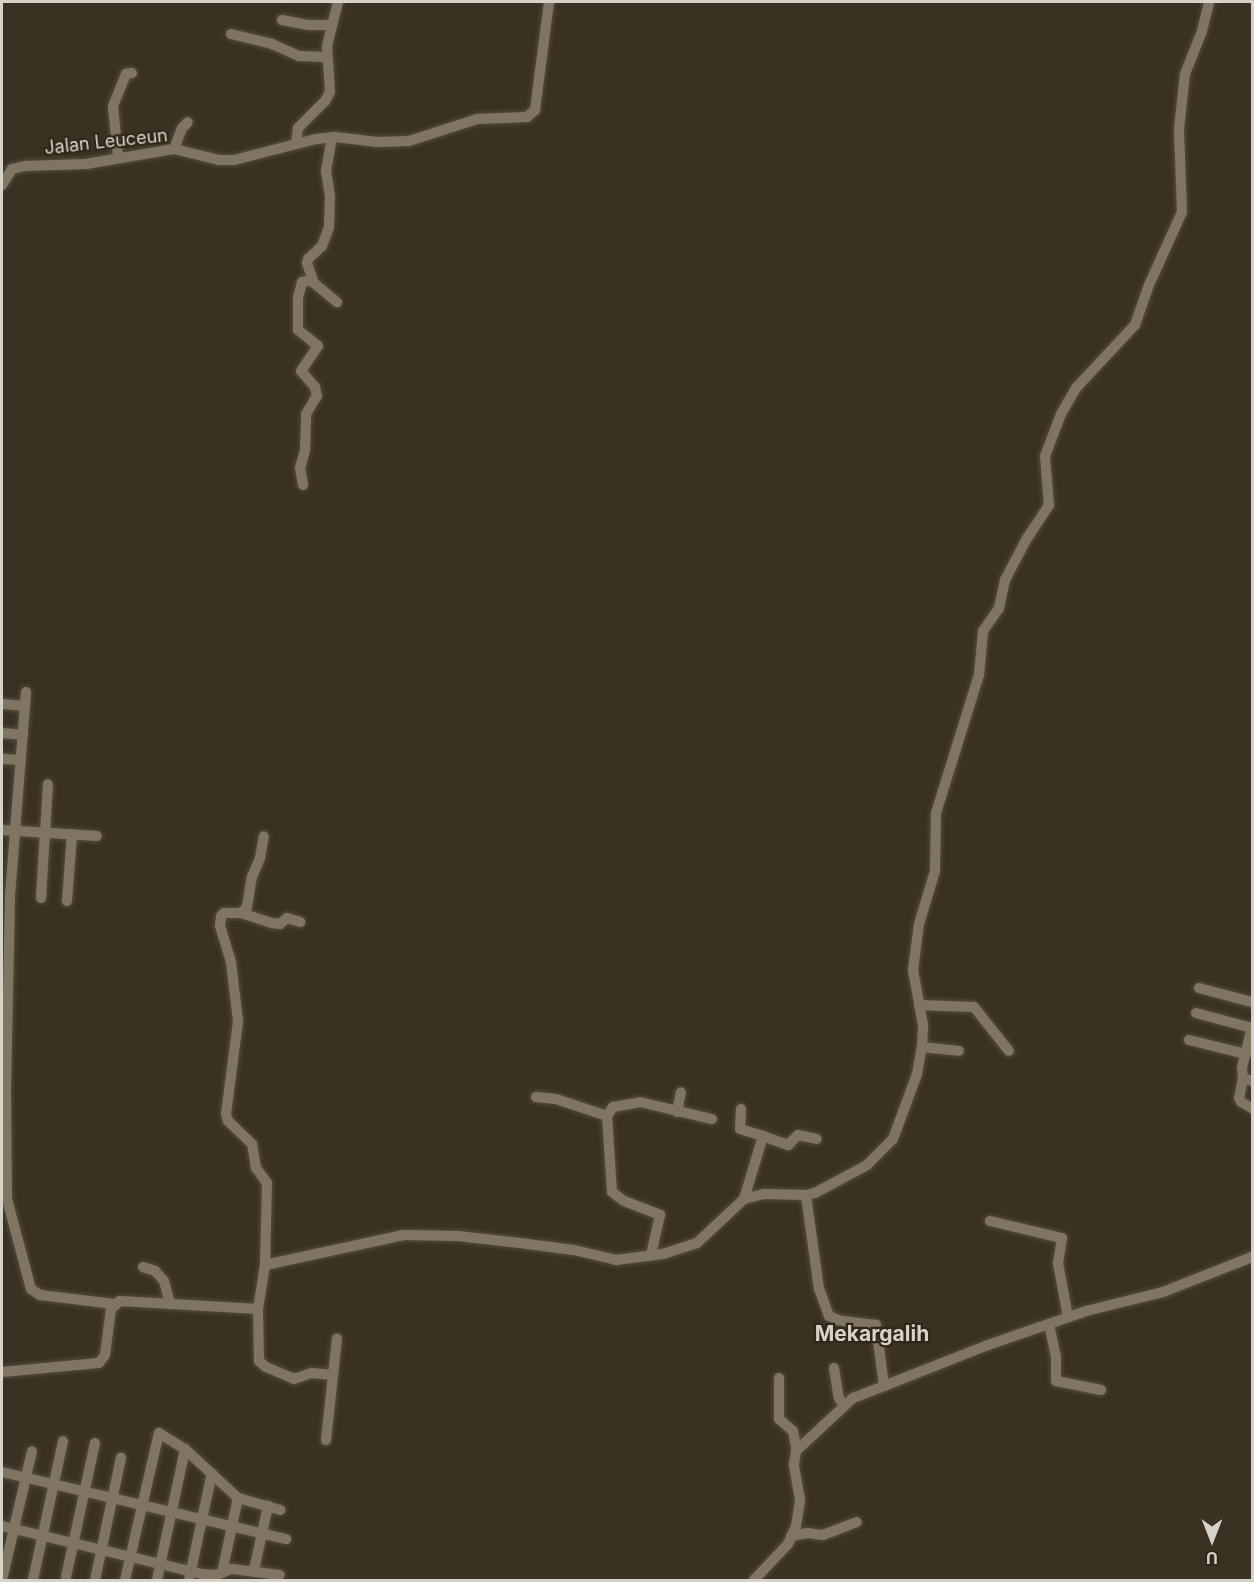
<!DOCTYPE html>
<html>
<head>
<meta charset="utf-8">
<style>
  body { margin:0 }
  #map { position:relative; width:1254px; height:1582px; overflow:hidden; background:#3a3122; font-family:Inter,sans-serif }
  div>[style] { position:absolute }
  [style*='--x'] { left:calc(var(--x)*1px); top:calc(var(--y)*1px); width:calc(var(--w)*1px); rotate:calc(var(--a)*1deg) }
  .roads { filter:drop-shadow(0 0 2px #544d3f) drop-shadow(0 0 2px #544d3f) }
  .minor>* { height:10px; margin:-5px; padding:0 5px; transform-origin:5px; border-radius:5px; background:#807564 }
  span { translate:-50% -50%; white-space:nowrap; text-align:center; line-height:1.15; -webkit-text-stroke:4.5px #302718; paint-order:stroke }
  .street-label { font-size:18px; color:#d7d2c8 }
  .quarter-label { font-size:21px; color:#d7d2c8; font-weight:700 }
  .frame { position:absolute; inset:0; border:3px solid #d7d2c8; pointer-events:none }
  .north { position:absolute; left:1182px; top:1510px; width:60px; height:60px; -webkit-text-stroke:4px #302718; paint-order:stroke; rotate:180deg; font-size:16px; font-weight:700; line-height:24px; text-align:center; color:#d7d2c8 }
  .north::after { content:''; display:block; margin:auto; width:21px; height:27px; background:#d7d2c8; clip-path:polygon(50% 0,100% 100%,50% 72%,0 100%) }
</style>
</head>
<body>
<div id="map">
  <div class="roads">
    <div class="minor">
      <i style="--x:282;--y:20;--w:26;--a:11"></i>
      <i style="--x:308;--y:25;--w:24;--a:0"></i>
      <i style="--x:231;--y:34;--w:42;--a:13.7"></i>
      <i style="--x:272;--y:44;--w:30;--a:24"></i>
      <i style="--x:299;--y:56;--w:28;--a:2"></i>
      <i style="--x:332;--y:137;--w:35;--a:100"></i>
      <i style="--x:326;--y:171;--w:26;--a:81"></i>
      <i style="--x:330;--y:197;--w:30;--a:92"></i>
      <i style="--x:329;--y:227;--w:20;--a:110"></i>
      <i style="--x:322;--y:246;--w:19;--a:137"></i>
      <i style="--x:308;--y:259;--w:4;--a:104"></i>
      <i style="--x:307;--y:263;--w:21;--a:71"></i>
      <i style="--x:314;--y:283;--w:30;--a:40"></i>
      <i style="--x:296;--y:144;--w:16;--a:-83"></i>
      <i style="--x:298;--y:128;--w:38;--a:-45"></i>
      <i style="--x:325;--y:101;--w:10;--a:-61"></i>
      <i style="--x:330;--y:92;--w:46;--a:-93.7"></i>
      <i style="--x:327;--y:46;--w:45;--a:-76"></i>
      <i style="--x:174;--y:149;--w:22;--a:-69"></i>
      <i style="--x:182;--y:128;--w:8;--a:-45"></i>
      <i style="--x:118;--y:157;--w:51;--a:-95.6"></i>
      <i style="--x:113;--y:106;--w:35;--a:-68"></i>
      <i style="--x:126;--y:74;--w:6;--a:-9"></i>
      <i style="--x:2;--y:185;--w:19;--a:-58"></i>
      <i style="--x:12;--y:169;--w:13;--a:-13"></i>
      <i style="--x:25;--y:166;--w:61;--a:-1.9"></i>
      <i style="--x:86;--y:164;--w:89;--a:-9.7"></i>
      <i style="--x:174;--y:149;--w:46;--a:13.7"></i>
      <i style="--x:219;--y:160;--w:15;--a:0"></i>
      <i style="--x:234;--y:160;--w:85;--a:-14.4"></i>
      <i style="--x:316;--y:139;--w:19;--a:-6"></i>
      <i style="--x:335;--y:137;--w:43;--a:6.6"></i>
      <i style="--x:378;--y:142;--w:31;--a:-2"></i>
      <i style="--x:409;--y:141;--w:71;--a:-17.9"></i>
      <i style="--x:477;--y:119;--w:50;--a:-2.3"></i>
      <i style="--x:527;--y:117;--w:11;--a:-41"></i>
      <i style="--x:535;--y:110;--w:109;--a:-82.6"></i>
      <i style="--x:303;--y:485;--w:17;--a:-100"></i>
      <i style="--x:300;--y:468;--w:19;--a:-74"></i>
      <i style="--x:305;--y:450;--w:36;--a:-88"></i>
      <i style="--x:306;--y:414;--w:21;--a:-59"></i>
      <i style="--x:317;--y:396;--w:9;--a:-103"></i>
      <i style="--x:315;--y:387;--w:21;--a:-131"></i>
      <i style="--x:301;--y:371;--w:30;--a:-56"></i>
      <i style="--x:318;--y:346;--w:26;--a:-141"></i>
      <i style="--x:298;--y:330;--w:32;--a:-90"></i>
      <i style="--x:298;--y:298;--w:16;--a:-76"></i>
      <i style="--x:302;--y:282;--w:10;--a:-11"></i>
      <i style="--x:26;--y:692;--w:206;--a:94.5"></i>
      <i style="--x:10;--y:897;--w:194;--a:91.2"></i>
      <i style="--x:6;--y:1091;--w:108;--a:89.5"></i>
      <i style="--x:7;--y:1199;--w:93;--a:75.1"></i>
      <i style="--x:31;--y:1289;--w:11;--a:34"></i>
      <i style="--x:40;--y:1295;--w:75;--a:6.9"></i>
      <i style="--x:2;--y:704;--w:23;--a:5"></i>
      <i style="--x:2;--y:733;--w:21;--a:5"></i>
      <i style="--x:2;--y:759;--w:19;--a:3"></i>
      <i style="--x:2;--y:830;--w:95;--a:3.6"></i>
      <i style="--x:41;--y:898;--w:114;--a:-86.5"></i>
      <i style="--x:67;--y:901;--w:67;--a:-85.7"></i>
      <i style="--x:241;--y:913;--w:33;--a:18"></i>
      <i style="--x:272;--y:923;--w:8;--a:7"></i>
      <i style="--x:280;--y:924;--w:9;--a:-41"></i>
      <i style="--x:287;--y:918;--w:14;--a:17"></i>
      <i style="--x:1199;--y:988;--w:55;--a:14.8"></i>
      <i style="--x:919;--y:1005;--w:55;--a:2.1"></i>
      <i style="--x:974;--y:1007;--w:56;--a:51.5"></i>
      <i style="--x:1196;--y:1013;--w:58;--a:15"></i>
      <i style="--x:1189;--y:1040;--w:59;--a:13.8"></i>
      <i style="--x:922;--y:1047;--w:37;--a:6"></i>
      <i style="--x:1243;--y:1078;--w:10;--a:-96"></i>
      <i style="--x:1242;--y:1068;--w:42;--a:-76.3"></i>
      <i style="--x:1252;--y:1081;--w:9;--a:-162"></i>
      <i style="--x:1243;--y:1078;--w:20;--a:101"></i>
      <i style="--x:1239;--y:1098;--w:4;--a:63"></i>
      <i style="--x:1241;--y:1102;--w:13;--a:29"></i>
      <i style="--x:536;--y:1097;--w:20;--a:6"></i>
      <i style="--x:556;--y:1099;--w:54;--a:18.4"></i>
      <i style="--x:607;--y:1116;--w:76;--a:86.2"></i>
      <i style="--x:612;--y:1192;--w:15;--a:37"></i>
      <i style="--x:624;--y:1201;--w:39;--a:21"></i>
      <i style="--x:660;--y:1215;--w:41;--a:102.7"></i>
      <i style="--x:741;--y:1109;--w:20;--a:93"></i>
      <i style="--x:740;--y:1129;--w:24;--a:17"></i>
      <i style="--x:677;--y:1112;--w:20;--a:-79"></i>
      <i style="--x:607;--y:1116;--w:11;--a:-56"></i>
      <i style="--x:613;--y:1107;--w:27;--a:-10"></i>
      <i style="--x:640;--y:1102;--w:74;--a:13.3"></i>
      <i style="--x:744;--y:1199;--w:66;--a:-73.2"></i>
      <i style="--x:763;--y:1136;--w:27;--a:20"></i>
      <i style="--x:788;--y:1145;--w:14;--a:-45"></i>
      <i style="--x:798;--y:1135;--w:19;--a:12"></i>
      <i style="--x:990;--y:1221;--w:74;--a:13.3"></i>
      <i style="--x:1062;--y:1238;--w:25;--a:99"></i>
      <i style="--x:1058;--y:1263;--w:55;--a:79.5"></i>
      <i style="--x:265;--y:1265;--w:142;--a:-12.2"></i>
      <i style="--x:404;--y:1235;--w:54;--a:1.1"></i>
      <i style="--x:458;--y:1236;--w:62;--a:6.4"></i>
      <i style="--x:520;--y:1243;--w:54;--a:7.4"></i>
      <i style="--x:574;--y:1250;--w:43;--a:13.4"></i>
      <i style="--x:616;--y:1260;--w:47;--a:-7.3"></i>
      <i style="--x:663;--y:1254;--w:36;--a:-18"></i>
      <i style="--x:697;--y:1243;--w:64;--a:-43.1"></i>
      <i style="--x:744;--y:1199;--w:21;--a:-14"></i>
      <i style="--x:764;--y:1194;--w:42;--a:1.4"></i>
      <i style="--x:806;--y:1195;--w:9;--a:-13"></i>
      <i style="--x:815;--y:1193;--w:59;--a:-28.3"></i>
      <i style="--x:867;--y:1165;--w:37;--a:-45"></i>
      <i style="--x:893;--y:1139;--w:69;--a:-69.7"></i>
      <i style="--x:917;--y:1074;--w:27;--a:-80"></i>
      <i style="--x:922;--y:1047;--w:22;--a:-87"></i>
      <i style="--x:923;--y:1025;--w:56;--a:-100.3"></i>
      <i style="--x:913;--y:970;--w:46;--a:-82.6"></i>
      <i style="--x:919;--y:924;--w:55;--a:-73.2"></i>
      <i style="--x:935;--y:871;--w:58;--a:-89"></i>
      <i style="--x:936;--y:813;--w:145;--a:-72.7"></i>
      <i style="--x:979;--y:675;--w:44;--a:-84.8"></i>
      <i style="--x:983;--y:631;--w:28;--a:-55"></i>
      <i style="--x:999;--y:608;--w:29;--a:-78"></i>
      <i style="--x:1005;--y:580;--w:45;--a:-62.3"></i>
      <i style="--x:1026;--y:540;--w:42;--a:-56.7"></i>
      <i style="--x:1049;--y:505;--w:49;--a:-94.7"></i>
      <i style="--x:1045;--y:456;--w:45;--a:-69.1"></i>
      <i style="--x:1061;--y:414;--w:30;--a:-60"></i>
      <i style="--x:1076;--y:388;--w:86;--a:-46.9"></i>
      <i style="--x:1135;--y:325;--w:42;--a:-70.7"></i>
      <i style="--x:1149;--y:285;--w:80;--a:-65.7"></i>
      <i style="--x:1182;--y:212;--w:83;--a:-92.1"></i>
      <i style="--x:1179;--y:129;--w:55;--a:-83.8"></i>
      <i style="--x:1185;--y:74;--w:46;--a:-68.4"></i>
      <i style="--x:1202;--y:31;--w:30;--a:-76"></i>
      <i style="--x:143;--y:1267;--w:13;--a:18"></i>
      <i style="--x:155;--y:1271;--w:13;--a:48"></i>
      <i style="--x:164;--y:1281;--w:24;--a:75"></i>
      <i style="--x:258;--y:1309;--w:52;--a:88.9"></i>
      <i style="--x:259;--y:1361;--w:9;--a:41"></i>
      <i style="--x:266;--y:1367;--w:30;--a:23"></i>
      <i style="--x:294;--y:1379;--w:18;--a:-19"></i>
      <i style="--x:311;--y:1373;--w:21;--a:5"></i>
      <i style="--x:1049;--y:1324;--w:34;--a:78"></i>
      <i style="--x:1056;--y:1357;--w:24;--a:90"></i>
      <i style="--x:1056;--y:1381;--w:46;--a:11.3"></i>
      <i style="--x:834;--y:1368;--w:30;--a:81"></i>
      <i style="--x:839;--y:1398;--w:9;--a:58"></i>
      <i style="--x:2;--y:1372;--w:97;--a:-5.3"></i>
      <i style="--x:99;--y:1363;--w:10;--a:-53"></i>
      <i style="--x:105;--y:1355;--w:46;--a:-82.6"></i>
      <i style="--x:111;--y:1309;--w:12;--a:-42"></i>
      <i style="--x:120;--y:1301;--w:138;--a:3.3"></i>
      <i style="--x:258;--y:1309;--w:45;--a:-81"></i>
      <i style="--x:265;--y:1265;--w:82;--a:-88.6"></i>
      <i style="--x:267;--y:1183;--w:19;--a:-126"></i>
      <i style="--x:256;--y:1168;--w:24;--a:-99"></i>
      <i style="--x:252;--y:1144;--w:33;--a:-136"></i>
      <i style="--x:228;--y:1121;--w:7;--a:-106"></i>
      <i style="--x:226;--y:1114;--w:94;--a:-82.6"></i>
      <i style="--x:238;--y:1021;--w:59;--a:-96.8"></i>
      <i style="--x:231;--y:962;--w:38;--a:-107"></i>
      <i style="--x:220;--y:926;--w:10;--a:-84"></i>
      <i style="--x:221;--y:916;--w:4;--a:-45"></i>
      <i style="--x:224;--y:913;--w:17;--a:0"></i>
      <i style="--x:241;--y:913;--w:8;--a:-45"></i>
      <i style="--x:247;--y:907;--w:30;--a:-81"></i>
      <i style="--x:252;--y:877;--w:21;--a:-67"></i>
      <i style="--x:260;--y:858;--w:22;--a:-80"></i>
      <i style="--x:779;--y:1378;--w:41;--a:90"></i>
      <i style="--x:779;--y:1419;--w:18;--a:41"></i>
      <i style="--x:793;--y:1431;--w:16;--a:79"></i>
      <i style="--x:884;--y:1386;--w:112;--a:-21.5"></i>
      <i style="--x:988;--y:1345;--w:104;--a:-19.1"></i>
      <i style="--x:1086;--y:1311;--w:79;--a:-13.9"></i>
      <i style="--x:1163;--y:1292;--w:96;--a:-21.5"></i>
      <i style="--x:326;--y:1440;--w:102;--a:-83.8"></i>
      <i style="--x:2;--y:1472;--w:292;--a:13.3"></i>
      <i style="--x:2;--y:1526;--w:206;--a:13.5"></i>
      <i style="--x:202;--y:1574;--w:14;--a:4"></i>
      <i style="--x:216;--y:1575;--w:17;--a:-21"></i>
      <i style="--x:232;--y:1569;--w:48;--a:7.1"></i>
      <i style="--x:791;--y:1536;--w:17;--a:-10"></i>
      <i style="--x:808;--y:1533;--w:15;--a:8"></i>
      <i style="--x:823;--y:1535;--w:36;--a:-21"></i>
      <i style="--x:254;--y:1570;--w:66;--a:-77.7"></i>
      <i style="--x:222;--y:1573;--w:77;--a:-78"></i>
      <i style="--x:66;--y:1577;--w:137;--a:-77.8"></i>
      <i style="--x:2;--y:1580;--w:132;--a:-76.9"></i>
      <i style="--x:33;--y:1580;--w:142;--a:-77.8"></i>
      <i style="--x:95;--y:1580;--w:125;--a:-78"></i>
      <i style="--x:125;--y:1580;--w:151;--a:-77"></i>
      <i style="--x:159;--y:1433;--w:31;--a:32"></i>
      <i style="--x:185;--y:1449;--w:72;--a:42.8"></i>
      <i style="--x:238;--y:1498;--w:44;--a:15.9"></i>
      <i style="--x:157;--y:1580;--w:134;--a:-77.9"></i>
      <i style="--x:189;--y:1580;--w:109;--a:-77.9"></i>
      <i style="--x:754;--y:1580;--w:50;--a:-46.6"></i>
      <i style="--x:788;--y:1544;--w:20;--a:-66"></i>
      <i style="--x:796;--y:1526;--w:26;--a:-81"></i>
      <i style="--x:800;--y:1500;--w:36;--a:-100"></i>
      <i style="--x:794;--y:1465;--w:14;--a:-82"></i>
      <i style="--x:796;--y:1451;--w:78;--a:-42.9"></i>
      <i style="--x:853;--y:1398;--w:33;--a:-21"></i>
      <i style="--x:884;--y:1386;--w:62;--a:-97.5"></i>
      <i style="--x:876;--y:1325;--w:38;--a:-173"></i>
      <i style="--x:838;--y:1320;--w:10;--a:-156"></i>
      <i style="--x:829;--y:1316;--w:29;--a:-110"></i>
      <i style="--x:819;--y:1289;--w:95;--a:-97.9"></i>
    </div>
  </div>
  <div class="street-label">
    <span style="left:106px;top:142px;rotate:-6deg">Jalan Leuceun</span>
  </div>
  <div class="quarter-label">
    <span style="left:872px;top:1334px">Mekargalih</span>
  </div>
  <div class="frame"></div>
  <div class="north">U</div>
</div>
</body>
</html>
